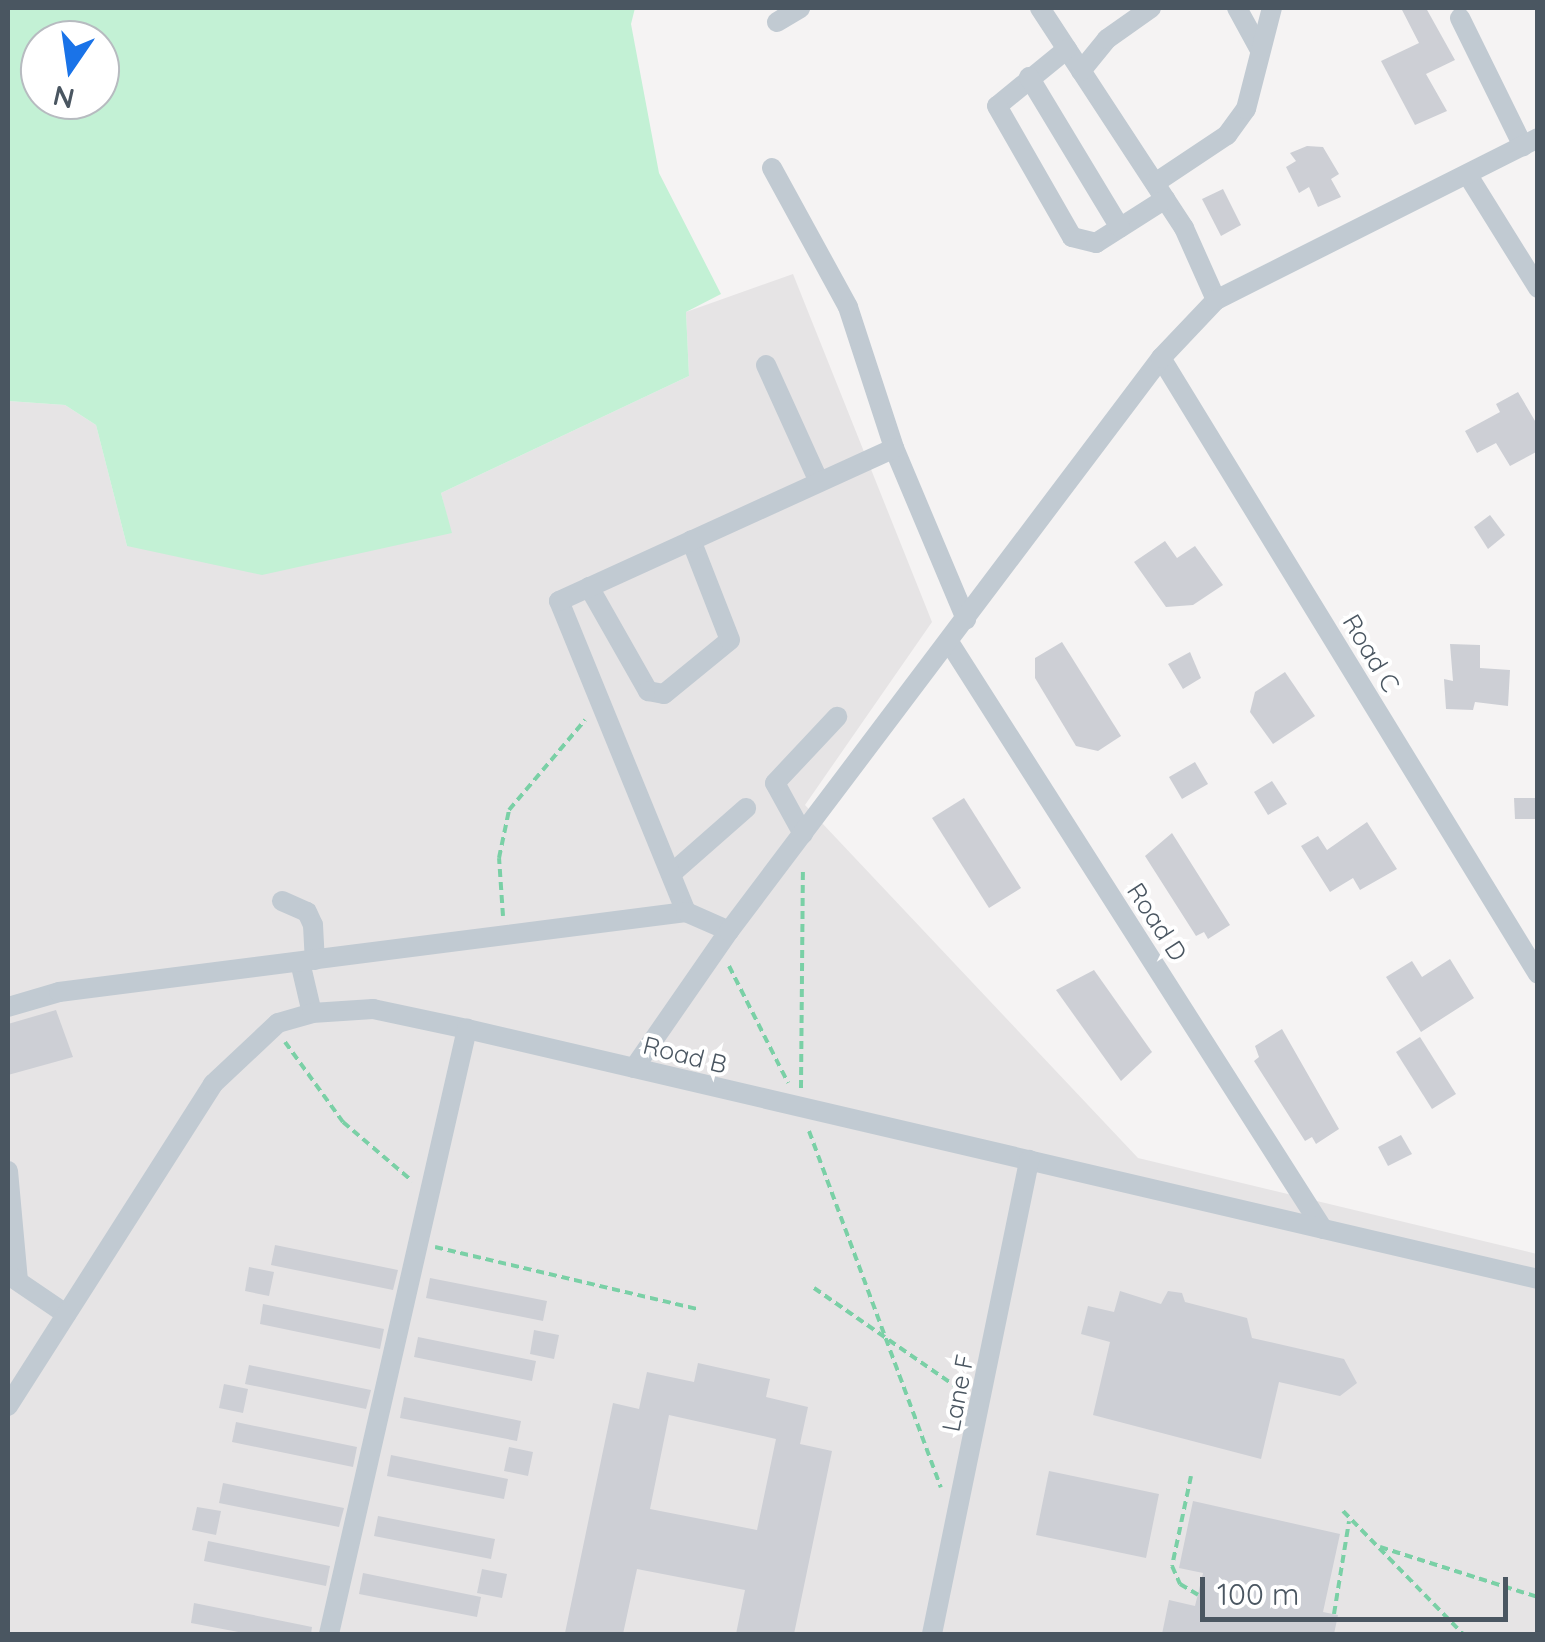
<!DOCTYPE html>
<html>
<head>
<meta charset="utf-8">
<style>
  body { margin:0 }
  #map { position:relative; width:1545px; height:1642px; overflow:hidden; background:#f5f3f3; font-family:Quicksand,sans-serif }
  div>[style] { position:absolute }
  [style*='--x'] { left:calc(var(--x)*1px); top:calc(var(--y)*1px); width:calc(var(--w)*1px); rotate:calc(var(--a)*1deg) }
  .education>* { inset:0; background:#e6e4e5 }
  .green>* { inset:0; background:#c3f1d5 }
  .building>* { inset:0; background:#cdcfd5 }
  .path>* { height:4px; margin-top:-2px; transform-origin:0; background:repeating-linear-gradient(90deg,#7ad0a6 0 8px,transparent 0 13px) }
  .minor>* { height:20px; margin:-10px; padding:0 10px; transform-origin:10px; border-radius:10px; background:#c1cad2 }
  span { translate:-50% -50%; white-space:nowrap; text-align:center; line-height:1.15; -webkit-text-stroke:8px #fff; paint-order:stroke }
  .street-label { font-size:25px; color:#4a5661 }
  .frame { position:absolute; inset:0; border:10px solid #4a5661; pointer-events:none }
  .north { position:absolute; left:20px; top:20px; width:100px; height:100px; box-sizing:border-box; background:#fff; border:2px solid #b7bbc0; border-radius:50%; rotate:193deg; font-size:28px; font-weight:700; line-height:40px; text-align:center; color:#4a5661 }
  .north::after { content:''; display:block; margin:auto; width:35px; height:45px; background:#1a73e8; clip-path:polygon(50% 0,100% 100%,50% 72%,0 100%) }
  .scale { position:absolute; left:1200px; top:1577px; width:308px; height:45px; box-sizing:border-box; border:5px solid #4a5661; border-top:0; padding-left:12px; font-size:30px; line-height:35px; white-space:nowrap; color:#4a5661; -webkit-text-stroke:8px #fff; paint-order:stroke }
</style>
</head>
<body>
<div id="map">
  <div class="education">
    <i style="clip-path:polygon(793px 274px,932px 622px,805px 805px,1138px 1158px,1537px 1254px,1537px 1634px,8px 1634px,8px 401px,65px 405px,96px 425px,127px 546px,451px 533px,441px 493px,689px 376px,686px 312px)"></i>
  </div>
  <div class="green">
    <i style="clip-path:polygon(evenodd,8px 8px,635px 8px,631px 24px,659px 173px,721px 294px,686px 312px,689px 376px,441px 493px,452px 533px,262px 575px,127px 546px,96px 425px,65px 405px,8px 401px,8px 8px,40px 40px,100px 40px,100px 100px,40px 100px,40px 40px)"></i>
  </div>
  <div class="building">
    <i style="clip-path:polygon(1401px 8px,1426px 8px,1455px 60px,1426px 74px,1447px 111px,1415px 125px,1381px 61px,1419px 43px)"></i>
    <i style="clip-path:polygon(1307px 146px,1323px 147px,1339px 174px,1331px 179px,1341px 197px,1318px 207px,1309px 187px,1299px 193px,1286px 167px,1296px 161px,1290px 153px)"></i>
    <i style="clip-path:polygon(1223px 189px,1241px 225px,1221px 236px,1202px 199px)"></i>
    <i style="clip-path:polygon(1518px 392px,1538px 426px,1538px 451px,1510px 466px,1496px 443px,1477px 453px,1465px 431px,1500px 412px,1496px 404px)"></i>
    <i style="clip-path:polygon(1490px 515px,1505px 535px,1488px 549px,1474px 527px)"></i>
    <i style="clip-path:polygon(1165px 541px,1177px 558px,1195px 546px,1223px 585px,1193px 605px,1166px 607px,1134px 562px)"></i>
    <i style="clip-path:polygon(1062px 642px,1121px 736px,1098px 751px,1076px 746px,1035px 678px,1035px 658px)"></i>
    <i style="clip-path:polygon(1450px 644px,1480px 645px,1480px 668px,1510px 670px,1508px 706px,1475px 702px,1473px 710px,1446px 709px,1444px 679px,1453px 681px)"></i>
    <i style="clip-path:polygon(1190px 652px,1201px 678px,1183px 689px,1168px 664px)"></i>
    <i style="clip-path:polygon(1285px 672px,1315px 716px,1273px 744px,1250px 712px,1255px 692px)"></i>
    <i style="clip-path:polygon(1195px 762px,1208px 784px,1182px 799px,1169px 777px)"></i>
    <i style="clip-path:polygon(1272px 781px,1287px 804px,1268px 815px,1254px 792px)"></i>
    <i style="clip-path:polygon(964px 798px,1021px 888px,989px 908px,932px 818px)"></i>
    <i style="clip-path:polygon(1514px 798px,1538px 798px,1538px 819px,1515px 819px)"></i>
    <i style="clip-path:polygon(1367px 822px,1397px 869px,1360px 890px,1353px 878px,1330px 892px,1301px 846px,1318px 836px,1327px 850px)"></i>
    <i style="clip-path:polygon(1172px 833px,1230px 925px,1208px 939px,1204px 932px,1196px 936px,1145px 856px)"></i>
    <i style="clip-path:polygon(1450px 959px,1474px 998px,1421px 1032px,1386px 977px,1412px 961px,1422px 977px)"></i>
    <i style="clip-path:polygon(1094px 970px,1152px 1052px,1121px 1081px,1056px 990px)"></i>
    <i style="clip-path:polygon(56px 1010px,73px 1057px,8px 1075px,8px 1024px)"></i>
    <i style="clip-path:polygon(1282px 1029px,1339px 1129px,1316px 1144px,1312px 1137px,1305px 1141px,1254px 1061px,1259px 1057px,1255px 1046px)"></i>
    <i style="clip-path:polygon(1420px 1037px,1456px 1094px,1432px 1109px,1396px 1052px)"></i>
    <i style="clip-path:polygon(1401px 1135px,1412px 1154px,1388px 1166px,1378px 1147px)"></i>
    <i style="clip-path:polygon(275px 1245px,398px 1270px,393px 1290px,271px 1265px)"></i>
    <i style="clip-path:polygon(249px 1267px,274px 1272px,269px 1296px,245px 1291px)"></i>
    <i style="clip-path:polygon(430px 1278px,547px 1301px,543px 1321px,426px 1298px)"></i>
    <i style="clip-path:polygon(1120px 1291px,1161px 1304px,1168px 1291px,1182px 1293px,1185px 1302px,1247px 1318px,1252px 1338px,1344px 1359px,1357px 1383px,1340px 1396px,1279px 1382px,1261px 1459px,1093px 1415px,1110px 1342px,1081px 1334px,1088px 1306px,1114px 1312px)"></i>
    <i style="clip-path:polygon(263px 1304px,384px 1329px,380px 1349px,260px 1324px)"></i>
    <i style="clip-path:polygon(534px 1330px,559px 1335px,554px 1359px,530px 1354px)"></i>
    <i style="clip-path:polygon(418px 1337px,536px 1361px,532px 1381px,414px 1357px)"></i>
    <i style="clip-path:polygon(evenodd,698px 1363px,770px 1379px,766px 1397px,808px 1407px,800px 1444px,832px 1451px,794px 1634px,736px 1634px,745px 1590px,637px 1569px,623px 1634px,565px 1633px,613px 1403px,639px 1409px,647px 1372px,694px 1382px,698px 1363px,669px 1415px,776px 1439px,757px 1530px,650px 1509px,669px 1415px)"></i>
    <i style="clip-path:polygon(249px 1365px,371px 1390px,366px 1409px,245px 1384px)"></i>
    <i style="clip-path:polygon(224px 1384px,248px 1389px,243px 1413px,219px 1408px)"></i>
    <i style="clip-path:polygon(404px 1397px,521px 1421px,517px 1441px,400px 1418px)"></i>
    <i style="clip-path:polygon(236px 1422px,357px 1447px,353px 1467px,232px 1442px)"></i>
    <i style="clip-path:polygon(509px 1447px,533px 1452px,528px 1476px,504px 1471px)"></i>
    <i style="clip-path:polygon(391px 1455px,508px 1479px,504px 1499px,387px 1476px)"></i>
    <i style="clip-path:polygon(1049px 1471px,1159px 1494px,1146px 1558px,1036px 1535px)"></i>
    <i style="clip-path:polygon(223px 1483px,344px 1508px,339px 1527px,219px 1503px)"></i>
    <i style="clip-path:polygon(1193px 1501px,1340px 1534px,1323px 1612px,1338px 1615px,1334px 1634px,1162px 1634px,1169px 1600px,1195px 1606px,1203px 1573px,1179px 1568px)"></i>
    <i style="clip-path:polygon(197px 1507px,221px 1511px,216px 1535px,192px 1530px)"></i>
    <i style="clip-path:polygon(378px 1516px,495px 1539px,491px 1559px,374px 1536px)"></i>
    <i style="clip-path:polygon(208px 1541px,330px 1566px,326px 1586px,204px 1561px)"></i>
    <i style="clip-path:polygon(482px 1569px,507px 1574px,502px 1598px,477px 1593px)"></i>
    <i style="clip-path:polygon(363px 1573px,481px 1597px,477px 1617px,359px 1594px)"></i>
    <i style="clip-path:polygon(194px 1603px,312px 1627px,311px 1634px,249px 1634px,191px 1623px)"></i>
  </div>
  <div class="path">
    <i style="--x:503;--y:916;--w:58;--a:-93.9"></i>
    <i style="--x:499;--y:858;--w:49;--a:-78.2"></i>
    <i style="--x:509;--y:810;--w:118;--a:-49.8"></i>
    <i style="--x:729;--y:966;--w:131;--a:63.2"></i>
    <i style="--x:285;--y:1042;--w:99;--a:54.1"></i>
    <i style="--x:343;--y:1122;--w:91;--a:40.5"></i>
    <i style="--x:801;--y:1088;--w:221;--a:-89.5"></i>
    <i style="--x:809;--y:1131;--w:380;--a:69.7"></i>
    <i style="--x:435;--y:1247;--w:270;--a:13.3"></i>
    <i style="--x:814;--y:1288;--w:180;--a:34.8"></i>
    <i style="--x:1191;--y:1476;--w:92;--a:101.9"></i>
    <i style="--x:1172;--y:1566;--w:20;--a:66"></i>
    <i style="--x:1180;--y:1584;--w:21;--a:31"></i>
    <i style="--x:1343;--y:1511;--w:172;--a:45.7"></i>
    <i style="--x:1380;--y:1547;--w:166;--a:17.6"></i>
    <i style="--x:1334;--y:1614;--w:94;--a:-80.8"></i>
  </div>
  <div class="minor">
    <i style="--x:1040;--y:8;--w:263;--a:56.8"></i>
    <i style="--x:1184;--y:228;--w:79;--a:66"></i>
    <i style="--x:1237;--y:8;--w:48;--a:61.3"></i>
    <i style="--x:1460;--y:18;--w:143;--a:63.8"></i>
    <i style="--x:777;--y:22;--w:27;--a:-31"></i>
    <i style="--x:1067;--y:49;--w:90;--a:140.8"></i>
    <i style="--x:997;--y:106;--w:151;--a:60.2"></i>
    <i style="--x:1072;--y:237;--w:25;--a:14"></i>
    <i style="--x:1096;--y:243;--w:82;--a:-32.5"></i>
    <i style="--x:1081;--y:71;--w:41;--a:-50.9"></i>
    <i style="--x:1107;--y:39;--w:54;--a:-35.2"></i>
    <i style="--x:1029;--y:77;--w:176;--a:58.9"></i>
    <i style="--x:772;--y:168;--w:158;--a:61.3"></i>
    <i style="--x:848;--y:307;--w:148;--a:71.9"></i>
    <i style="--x:894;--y:448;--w:186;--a:67.2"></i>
    <i style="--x:1469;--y:177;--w:131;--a:58.1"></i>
    <i style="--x:1155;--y:183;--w:87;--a:-33.7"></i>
    <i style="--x:1227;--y:135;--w:32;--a:-54"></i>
    <i style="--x:1246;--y:109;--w:104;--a:-75.6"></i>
    <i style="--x:1161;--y:358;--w:722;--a:58.53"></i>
    <i style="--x:766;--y:365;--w:128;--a:65.6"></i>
    <i style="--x:589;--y:587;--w:120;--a:60.4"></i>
    <i style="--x:648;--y:691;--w:16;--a:11"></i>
    <i style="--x:664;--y:694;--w:85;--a:-39.3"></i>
    <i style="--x:730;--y:640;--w:107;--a:-111.3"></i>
    <i style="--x:949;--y:642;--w:696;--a:57.5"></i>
    <i style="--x:803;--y:834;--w:58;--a:-118.8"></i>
    <i style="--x:775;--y:783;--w:91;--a:-46.8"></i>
    <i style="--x:671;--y:874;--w:100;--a:-41.3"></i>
    <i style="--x:282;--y:901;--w:27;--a:24"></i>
    <i style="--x:307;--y:912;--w:14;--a:65"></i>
    <i style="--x:313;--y:925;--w:35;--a:87"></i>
    <i style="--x:686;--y:912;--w:336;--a:-112.2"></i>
    <i style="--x:559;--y:601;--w:368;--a:-24.5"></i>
    <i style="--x:300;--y:962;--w:52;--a:76.8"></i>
    <i style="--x:8;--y:1007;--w:53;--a:-16.4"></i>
    <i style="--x:59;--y:992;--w:632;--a:-7.27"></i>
    <i style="--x:686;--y:912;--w:47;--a:23.8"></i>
    <i style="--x:634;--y:1068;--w:167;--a:-55.3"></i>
    <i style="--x:729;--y:931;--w:718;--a:-52.99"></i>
    <i style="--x:1161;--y:358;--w:80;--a:-46.5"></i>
    <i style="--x:1216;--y:300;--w:360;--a:-26.7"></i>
    <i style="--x:8;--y:1171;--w:110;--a:84.8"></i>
    <i style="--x:10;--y:1276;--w:68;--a:34.2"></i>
    <i style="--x:8;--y:1406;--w:382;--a:-57.5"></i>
    <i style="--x:213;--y:1084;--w:89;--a:-43.2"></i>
    <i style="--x:278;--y:1023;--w:35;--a:-16"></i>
    <i style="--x:312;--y:1013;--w:61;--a:-3.8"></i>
    <i style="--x:373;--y:1009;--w:96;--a:12"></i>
    <i style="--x:467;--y:1029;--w:1100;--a:13.14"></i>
    <i style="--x:329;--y:1634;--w:621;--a:-77.15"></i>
    <i style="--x:932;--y:1634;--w:484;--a:-78.4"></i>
  </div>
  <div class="street-label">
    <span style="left:1371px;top:653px;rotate:59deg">Road C</span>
    <span style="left:1157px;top:922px;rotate:57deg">Road D</span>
    <span style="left:685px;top:1055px;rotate:14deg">Road B</span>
    <span style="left:958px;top:1393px;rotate:-79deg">Lane F</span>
  </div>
  <div class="frame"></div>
  <div class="north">N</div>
  <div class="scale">100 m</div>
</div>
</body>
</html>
